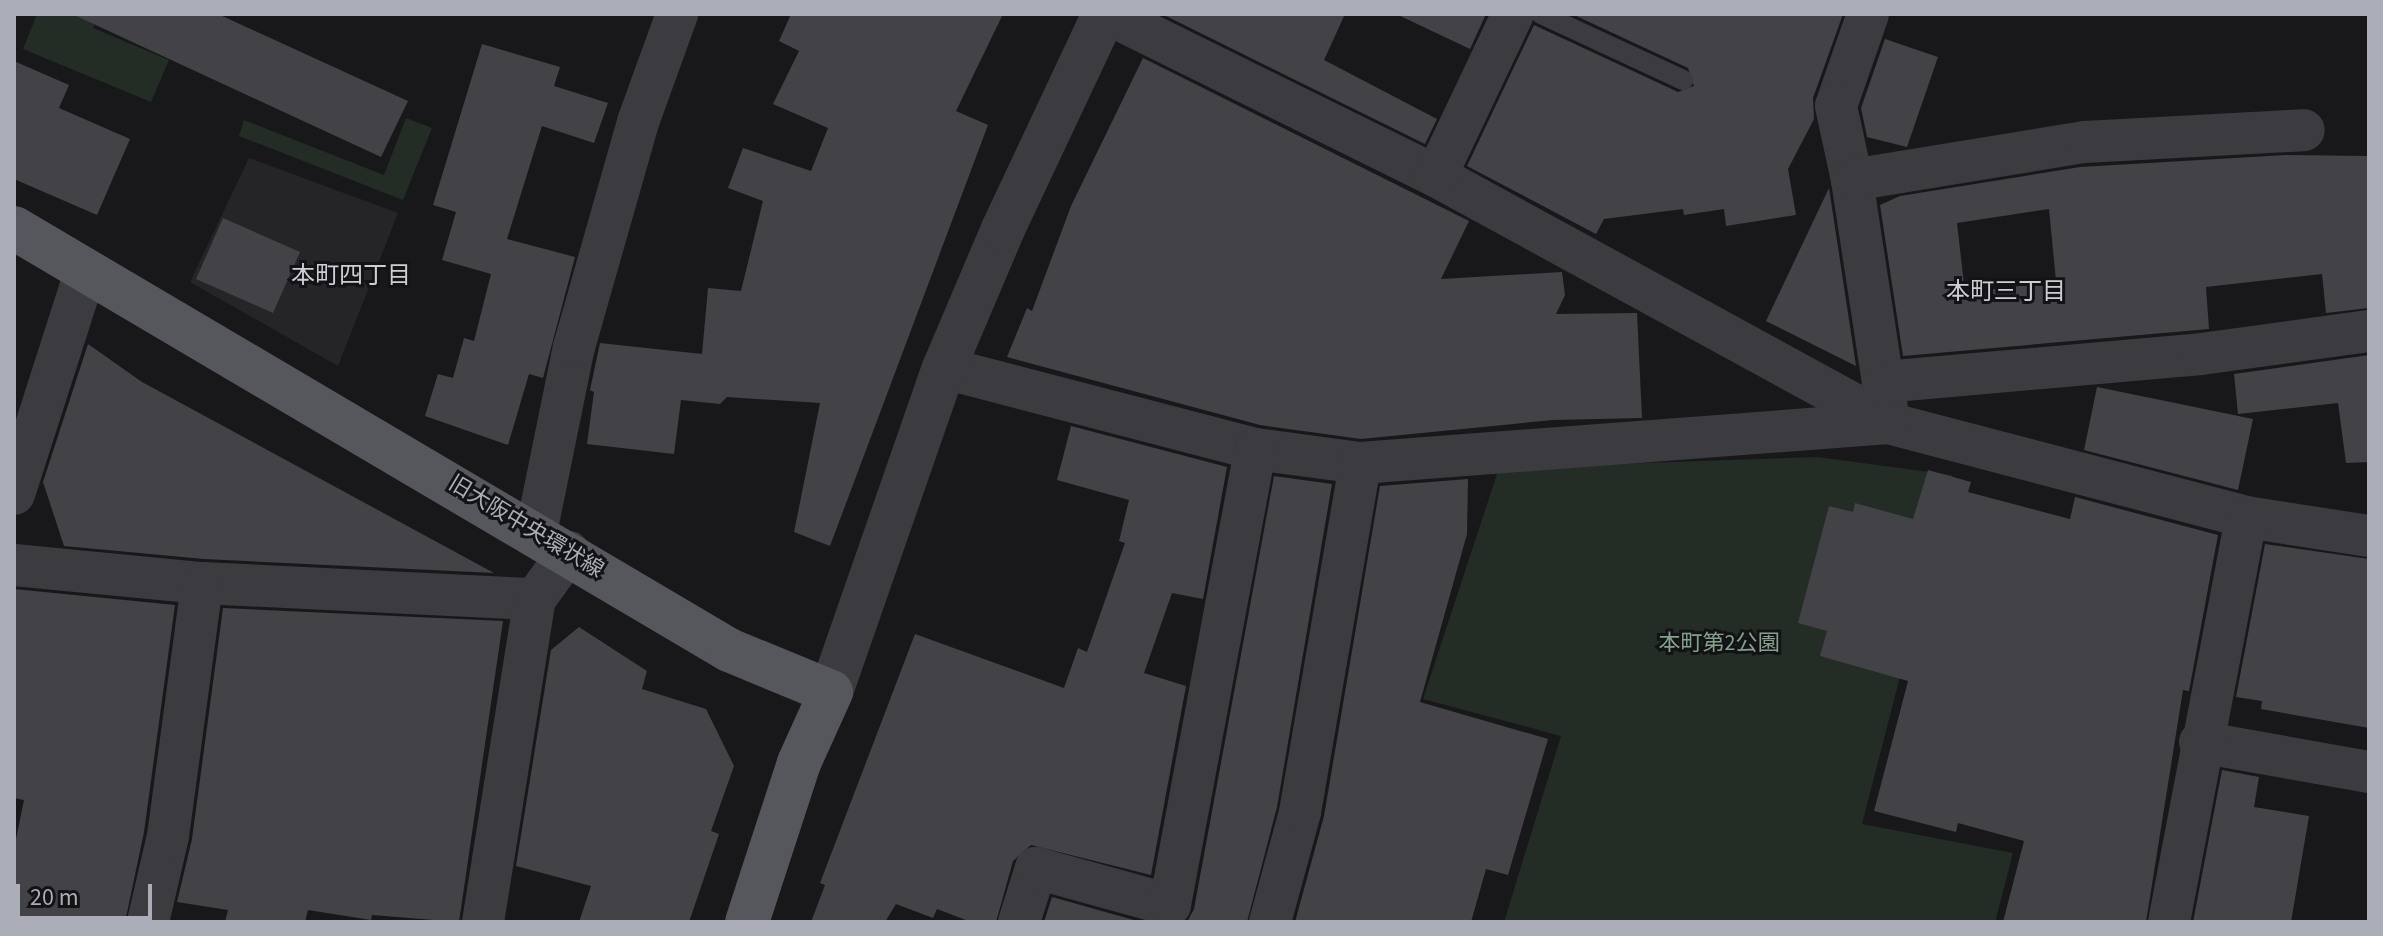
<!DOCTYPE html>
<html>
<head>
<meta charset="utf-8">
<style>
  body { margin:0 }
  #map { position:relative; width:2383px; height:936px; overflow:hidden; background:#18181a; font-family:"Source Sans 3","Noto Sans JP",sans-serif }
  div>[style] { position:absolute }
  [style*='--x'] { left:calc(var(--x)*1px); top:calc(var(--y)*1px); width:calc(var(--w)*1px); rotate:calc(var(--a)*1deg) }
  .built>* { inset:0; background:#252427 }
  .green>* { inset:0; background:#242c26 }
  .building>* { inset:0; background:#434247 }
  .service>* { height:20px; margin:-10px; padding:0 10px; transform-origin:10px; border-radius:10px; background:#3b3b40 }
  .minor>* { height:42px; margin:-21px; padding:0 21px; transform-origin:21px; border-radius:21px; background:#3b3b40 }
  .tertiary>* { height:44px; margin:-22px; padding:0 22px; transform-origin:22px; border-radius:22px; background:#3b3b40 }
  .primary>* { height:44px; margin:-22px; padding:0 22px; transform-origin:22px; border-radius:22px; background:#56565d }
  span { translate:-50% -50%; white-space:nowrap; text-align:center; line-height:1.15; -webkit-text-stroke:6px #131315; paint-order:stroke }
  .street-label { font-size:22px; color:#abadb8 }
  .park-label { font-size:22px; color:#84a28b }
  .neighbourhood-label { font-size:24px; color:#cccdd5 }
  .frame { position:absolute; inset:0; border:16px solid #abadb8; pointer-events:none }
  .scale { position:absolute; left:16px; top:884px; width:136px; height:36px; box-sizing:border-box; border:4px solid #abadb8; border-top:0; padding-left:10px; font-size:24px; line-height:28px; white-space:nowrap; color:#abadb8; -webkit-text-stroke:6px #131315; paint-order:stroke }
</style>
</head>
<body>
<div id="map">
  <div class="built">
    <i style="clip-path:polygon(249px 158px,398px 213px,338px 366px,190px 282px)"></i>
  </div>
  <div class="green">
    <i style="clip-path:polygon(37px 14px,99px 14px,93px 28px,169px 60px,151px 102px,23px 49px)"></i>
    <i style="clip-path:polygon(406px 118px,432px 128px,403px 200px,239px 136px,244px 120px,384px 175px)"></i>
    <i style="clip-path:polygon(1817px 457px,1952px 475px,1862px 824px,2013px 853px,1995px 922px,1504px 922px,1561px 736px,1423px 699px,1499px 468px)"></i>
  </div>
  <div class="building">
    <i style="clip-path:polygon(72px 14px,218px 14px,408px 101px,381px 157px)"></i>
    <i style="clip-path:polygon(791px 14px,1003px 14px,956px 111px,988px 125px,830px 546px,794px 532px,820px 403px,727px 397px,720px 404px,681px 400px,674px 454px,587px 444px,594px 392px,590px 390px,600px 343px,702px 354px,708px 288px,741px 291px,763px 201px,728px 188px,743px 148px,811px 171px,828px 128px,773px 104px,799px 51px,779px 41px)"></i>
    <i style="clip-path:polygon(1345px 14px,1324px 60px,1437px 119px,1425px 144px,1164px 15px)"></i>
    <i style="clip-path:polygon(1396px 14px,1486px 14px,1470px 49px)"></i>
    <i style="clip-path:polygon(1572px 14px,1843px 14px,1813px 98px,1814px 119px,1788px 169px,1796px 215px,1726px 226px,1724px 209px,1684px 215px,1683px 209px,1604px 219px,1596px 234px,1467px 166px,1534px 25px,1678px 92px,1694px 86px,1688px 68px)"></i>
    <i style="clip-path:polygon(1885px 39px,1938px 57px,1907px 147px,1867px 137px,1861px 108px)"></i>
    <i style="clip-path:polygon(482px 44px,560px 67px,554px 86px,608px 103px,594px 143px,542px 126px,507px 239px,575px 257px,543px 378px,529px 374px,508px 445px,425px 416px,438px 374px,453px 378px,464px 338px,474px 341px,491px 274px,442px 260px,456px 212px,433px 205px)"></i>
    <i style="clip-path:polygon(1143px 58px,1469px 221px,1441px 279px,1562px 272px,1565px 295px,1556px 314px,1637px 313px,1642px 418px,1553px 420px,1361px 439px,1260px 425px,1007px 357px,1027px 308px,1032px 311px,1071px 206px)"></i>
    <i style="clip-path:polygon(14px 61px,69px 85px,59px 108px,130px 139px,97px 215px,14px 179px)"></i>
    <i style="clip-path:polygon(evenodd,2286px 155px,2369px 156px,2369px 308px,2326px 313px,2322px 274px,2206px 287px,2209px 329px,1903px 356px,1880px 205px,1900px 196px,2080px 167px,2286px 155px,2049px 209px,2056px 281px,1965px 293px,1957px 223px,2049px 209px)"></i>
    <i style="clip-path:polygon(1829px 188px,1856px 366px,1766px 321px)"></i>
    <i style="clip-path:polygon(223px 218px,300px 252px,273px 313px,196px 279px)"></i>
    <i style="clip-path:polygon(88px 344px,142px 382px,494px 573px,204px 559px,64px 546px,43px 482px)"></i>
    <i style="clip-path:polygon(2369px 355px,2369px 462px,2346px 463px,2338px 403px,2238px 414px,2234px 374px)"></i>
    <i style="clip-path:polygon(2097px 387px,2253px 419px,2238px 490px,2084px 450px)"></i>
    <i style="clip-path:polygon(1071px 426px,1227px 467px,1203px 599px,1172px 593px,1144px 673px,1186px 686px,1151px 875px,1031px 845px,1013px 861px,996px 922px,971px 922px,937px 909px,933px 918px,896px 904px,885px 922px,811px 922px,825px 885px,820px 883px,915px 634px,1064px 688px,1078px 648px,1087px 652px,1125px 543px,1119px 541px,1129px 500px,1057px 480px)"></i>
    <i style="clip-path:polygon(1928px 470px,1971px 482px,1968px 492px,2070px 519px,2075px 497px,2218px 535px,2189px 691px,2183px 690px,2146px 922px,2003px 922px,2024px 841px,1958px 823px,1956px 832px,1874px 811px,1908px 681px,1820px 656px,1827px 631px,1798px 623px,1829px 506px,1853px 512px,1855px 503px,1913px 519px)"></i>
    <i style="clip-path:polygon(1274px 476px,1332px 484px,1277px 807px,1247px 922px,1187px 922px,1194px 909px)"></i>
    <i style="clip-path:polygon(1468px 479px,1467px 534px,1420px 702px,1548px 739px,1508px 875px,1486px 869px,1471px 922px,1295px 922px,1324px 816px,1380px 486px)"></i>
    <i style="clip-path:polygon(2265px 544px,2369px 559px,2369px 728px,2261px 709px,2262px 701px,2236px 697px)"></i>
    <i style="clip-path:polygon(14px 589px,175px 605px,144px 832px,125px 922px,14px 922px,14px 849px,24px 800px,14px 798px)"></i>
    <i style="clip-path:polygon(223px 608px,503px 621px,459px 922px,372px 915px,371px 920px,308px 910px,305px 922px,225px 922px,228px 910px,177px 902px,192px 839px)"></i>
    <i style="clip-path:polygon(579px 627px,647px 671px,642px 689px,706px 709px,734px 766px,711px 831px,719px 834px,689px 922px,579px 922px,591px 886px,516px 866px,551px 650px)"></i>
    <i style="clip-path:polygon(2222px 770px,2259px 777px,2254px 807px,2309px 816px,2291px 922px,2193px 922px)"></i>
    <i style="clip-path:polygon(1052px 897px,1141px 922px,1044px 922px)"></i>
  </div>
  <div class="service">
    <i style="--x:1541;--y:14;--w:157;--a:24.9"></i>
  </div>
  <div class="minor">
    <i style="--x:1108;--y:14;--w:366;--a:26.3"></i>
    <i style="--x:1436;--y:176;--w:515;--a:28.65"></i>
    <i style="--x:1888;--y:423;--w:370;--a:14.7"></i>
    <i style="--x:2246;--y:517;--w:124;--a:8.8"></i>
    <i style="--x:1868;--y:14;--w:97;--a:109.2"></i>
    <i style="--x:1836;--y:106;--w:76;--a:77.8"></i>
    <i style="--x:1852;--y:180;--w:233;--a:81.3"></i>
    <i style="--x:1436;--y:176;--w:179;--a:-64.6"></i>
    <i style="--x:1852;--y:180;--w:236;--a:-9.3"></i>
    <i style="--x:2085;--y:142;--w:219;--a:-3.1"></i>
    <i style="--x:944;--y:368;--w:321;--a:14.6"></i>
    <i style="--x:1255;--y:449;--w:106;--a:7.6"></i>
    <i style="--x:1360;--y:463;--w:530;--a:-4.33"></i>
    <i style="--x:1883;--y:382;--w:319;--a:-5"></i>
    <i style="--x:2201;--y:354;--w:170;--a:-7.8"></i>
    <i style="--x:14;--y:494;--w:235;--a:-72.2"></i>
    <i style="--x:536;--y:533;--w:190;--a:-78.5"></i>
    <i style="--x:574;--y:347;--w:234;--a:-74.1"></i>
    <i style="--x:638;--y:122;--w:115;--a:-70.1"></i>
    <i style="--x:14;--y:565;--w:189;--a:5.5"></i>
    <i style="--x:202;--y:583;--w:333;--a:2.8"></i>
    <i style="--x:535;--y:599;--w:58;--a:-54.1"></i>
    <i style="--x:2200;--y:742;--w:172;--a:10.1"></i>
    <i style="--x:148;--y:922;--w:88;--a:-76.9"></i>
    <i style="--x:168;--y:836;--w:255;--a:-82.3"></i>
    <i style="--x:483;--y:922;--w:327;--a:-80.9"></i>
    <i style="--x:1019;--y:922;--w:57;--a:-72.5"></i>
    <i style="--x:1036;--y:868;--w:139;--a:15.4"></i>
    <i style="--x:1170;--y:905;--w:464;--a:-79.4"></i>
    <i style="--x:1270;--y:922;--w:114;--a:-74.7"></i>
    <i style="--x:1300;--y:812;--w:354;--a:-80.2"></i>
    <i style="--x:2169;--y:922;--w:412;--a:-79.2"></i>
  </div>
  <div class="tertiary">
    <i style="--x:831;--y:692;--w:343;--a:-70.8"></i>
    <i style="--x:944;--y:368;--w:151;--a:-67"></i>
    <i style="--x:1003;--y:229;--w:238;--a:-64.8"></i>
  </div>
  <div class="primary">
    <i style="--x:14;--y:228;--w:830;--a:30.55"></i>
    <i style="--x:729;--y:650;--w:110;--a:22.4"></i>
    <i style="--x:831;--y:692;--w:78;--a:114.3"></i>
    <i style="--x:799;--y:763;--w:167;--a:108.1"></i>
  </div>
  <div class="street-label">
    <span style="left:526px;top:527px;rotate:31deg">旧大阪中央環状線</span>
  </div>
  <div class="park-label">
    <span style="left:1719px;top:644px">本町第2公園</span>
  </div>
  <div class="neighbourhood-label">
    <span style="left:351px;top:276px">本町四丁目</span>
    <span style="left:2006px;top:292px">本町三丁目</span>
  </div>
  <div class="frame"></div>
  <div class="scale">20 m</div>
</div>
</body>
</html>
